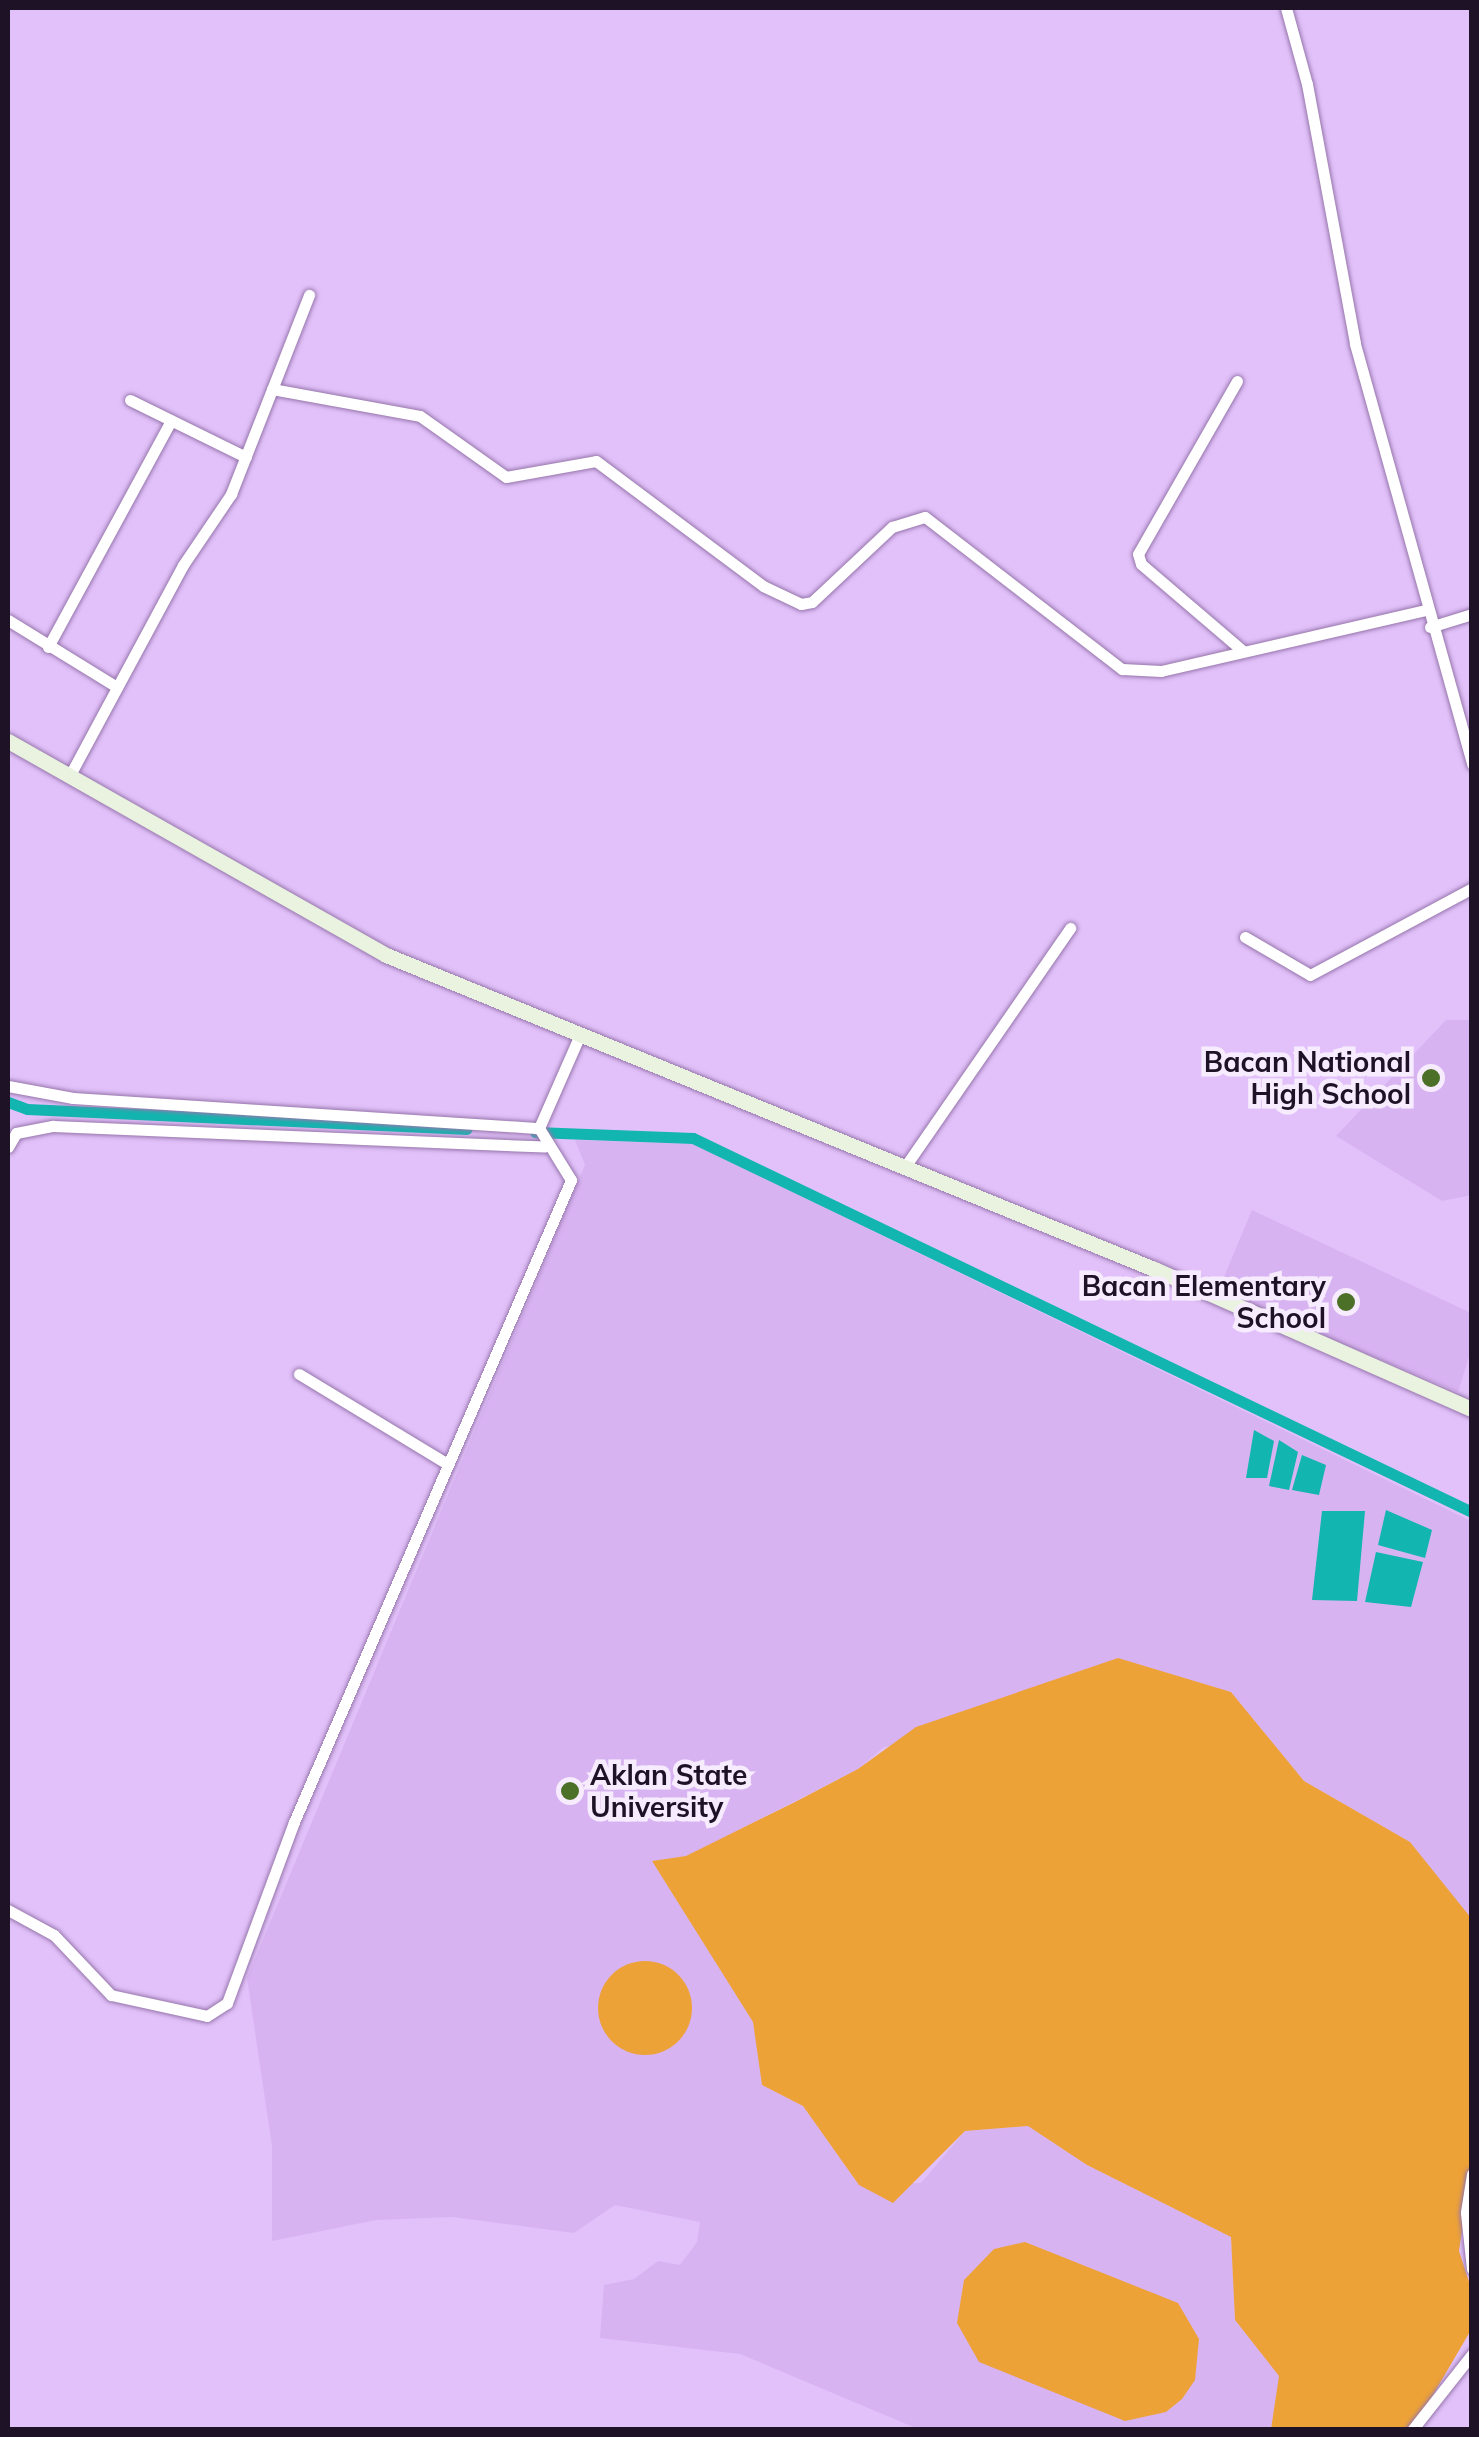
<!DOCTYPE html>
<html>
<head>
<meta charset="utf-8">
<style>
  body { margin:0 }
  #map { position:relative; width:1479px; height:2437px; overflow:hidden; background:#e2c1fa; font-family:Mulish,sans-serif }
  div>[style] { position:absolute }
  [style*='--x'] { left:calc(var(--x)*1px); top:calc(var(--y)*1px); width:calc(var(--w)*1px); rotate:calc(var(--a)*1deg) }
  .built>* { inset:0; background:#d8b3f2 }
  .green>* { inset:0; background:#eda237 }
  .round { border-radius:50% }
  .water>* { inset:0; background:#12b5af }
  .canal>* { height:11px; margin:-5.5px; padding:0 5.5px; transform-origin:5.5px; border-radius:5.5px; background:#12b5af }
  .roads { filter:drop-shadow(0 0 2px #9676ab) drop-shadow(0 0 2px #9676ab) }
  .street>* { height:11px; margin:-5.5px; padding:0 5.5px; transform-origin:5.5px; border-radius:5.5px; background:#fff }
  .secondary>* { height:15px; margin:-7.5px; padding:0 7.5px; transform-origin:7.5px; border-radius:7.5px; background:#e9f3e0 }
  .dots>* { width:28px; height:28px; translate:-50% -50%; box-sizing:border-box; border:5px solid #f7ecfe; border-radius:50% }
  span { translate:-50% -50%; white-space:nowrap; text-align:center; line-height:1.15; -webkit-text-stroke:9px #f7ecfe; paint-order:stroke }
  .poi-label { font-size:28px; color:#1e1226; font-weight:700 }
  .right { translate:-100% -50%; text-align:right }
  .left { translate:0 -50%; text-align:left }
  .frame { position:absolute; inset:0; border:10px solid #1e1226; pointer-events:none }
</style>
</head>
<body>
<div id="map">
  <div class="built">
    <i style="clip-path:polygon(1446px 1020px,1471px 1020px,1472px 1195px,1442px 1201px,1336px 1136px)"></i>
    <i style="clip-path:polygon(575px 1140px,693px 1144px,1471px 1521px,1471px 1921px,1410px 1842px,1304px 1781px,1231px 1692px,884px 1747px,858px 1769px,686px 1857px,652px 1861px,754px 2022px,762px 2085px,803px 2106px,859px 2185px,921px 2183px,965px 2131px,1028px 2126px,1087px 2165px,1231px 2237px,1235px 2320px,1280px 2376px,1271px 2429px,918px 2429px,740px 2354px,600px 2338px,604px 2285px,634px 2279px,658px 2261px,680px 2265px,697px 2242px,700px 2222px,615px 2205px,574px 2233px,452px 2217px,376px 2220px,272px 2241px,272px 2146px,247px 1978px,585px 1165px)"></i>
    <i style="clip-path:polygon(1252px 1210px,1471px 1313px,1471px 1350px,1458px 1392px,1218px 1291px)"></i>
  </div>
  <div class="green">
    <i style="clip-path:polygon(1118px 1658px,1231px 1692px,1304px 1781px,1410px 1842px,1471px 1918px,1472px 2162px,1459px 2251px,1471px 2288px,1471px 2330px,1413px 2429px,1271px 2429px,1279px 2376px,1235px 2320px,1231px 2237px,1087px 2165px,1028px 2126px,965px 2131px,893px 2203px,859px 2185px,803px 2106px,762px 2085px,753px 2022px,652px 1861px,686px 1856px,795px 1802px,858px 1769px,916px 1727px)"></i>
    <i class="round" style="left:598px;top:1961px;width:94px;height:94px"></i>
    <i style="clip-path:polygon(1025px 2242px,1178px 2303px,1199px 2339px,1195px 2380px,1182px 2399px,1166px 2412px,1125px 2421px,979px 2362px,957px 2323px,964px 2280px,994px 2249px)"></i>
  </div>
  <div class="water">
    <i style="clip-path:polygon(1254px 1430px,1274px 1441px,1267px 1478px,1246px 1478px)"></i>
    <i style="clip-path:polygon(1279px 1440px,1298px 1452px,1289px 1490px,1269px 1486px)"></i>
    <i style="clip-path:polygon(1302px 1455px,1326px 1465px,1319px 1495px,1292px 1490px)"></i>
    <i style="clip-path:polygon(1386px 1510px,1432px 1530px,1425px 1558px,1378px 1545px)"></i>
    <i style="clip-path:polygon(1322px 1511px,1365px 1511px,1357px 1601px,1312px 1600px)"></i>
    <i style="clip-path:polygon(1376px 1552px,1423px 1562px,1411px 1607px,1365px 1602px)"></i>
  </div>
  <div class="canal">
    <i style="--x:8;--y:1102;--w:20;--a:20"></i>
    <i style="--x:27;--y:1109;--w:440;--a:2.6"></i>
    <i style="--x:535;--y:1132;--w:158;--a:2.2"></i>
    <i style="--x:693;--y:1138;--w:864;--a:25.65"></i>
  </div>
  <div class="roads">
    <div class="street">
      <i style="--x:1286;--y:8;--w:79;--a:74.6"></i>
      <i style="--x:1307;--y:84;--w:264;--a:79.5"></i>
      <i style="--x:1355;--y:344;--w:436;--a:74.4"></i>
      <i style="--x:1237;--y:381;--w:199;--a:119.8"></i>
      <i style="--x:1138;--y:554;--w:10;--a:73"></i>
      <i style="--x:1141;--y:564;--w:134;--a:40.5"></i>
      <i style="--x:272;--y:389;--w:150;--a:10.3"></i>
      <i style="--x:420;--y:416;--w:105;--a:35.3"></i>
      <i style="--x:506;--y:477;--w:91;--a:-10.1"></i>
      <i style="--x:596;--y:461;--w:209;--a:36.8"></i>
      <i style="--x:763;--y:586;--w:42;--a:25.3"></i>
      <i style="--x:801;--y:604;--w:11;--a:-10"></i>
      <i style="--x:812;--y:602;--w:110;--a:-43.2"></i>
      <i style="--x:892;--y:527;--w:34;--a:-17"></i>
      <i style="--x:925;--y:517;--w:249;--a:37.7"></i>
      <i style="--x:1122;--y:669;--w:39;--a:3"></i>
      <i style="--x:1161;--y:671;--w:271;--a:-13"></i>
      <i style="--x:130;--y:400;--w:129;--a:26.2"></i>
      <i style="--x:8;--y:620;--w:128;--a:31.6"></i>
      <i style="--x:1430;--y:627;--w:44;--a:-17.2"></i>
      <i style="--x:48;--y:647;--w:258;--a:-61.5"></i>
      <i style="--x:70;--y:775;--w:238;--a:-61.7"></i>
      <i style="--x:183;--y:565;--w:86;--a:-55.9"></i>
      <i style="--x:231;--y:494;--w:214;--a:-68.6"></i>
      <i style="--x:1245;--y:937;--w:75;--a:30.3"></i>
      <i style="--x:1310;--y:975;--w:184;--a:-28.2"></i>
      <i style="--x:8;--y:1086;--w:66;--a:10.5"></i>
      <i style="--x:73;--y:1098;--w:467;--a:3.7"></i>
      <i style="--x:8;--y:1147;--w:16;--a:-60"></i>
      <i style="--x:16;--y:1133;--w:38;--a:-11"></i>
      <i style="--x:53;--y:1126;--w:492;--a:2.4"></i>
      <i style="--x:904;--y:1168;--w:292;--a:-55.3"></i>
      <i style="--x:299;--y:1374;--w:172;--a:31.2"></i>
      <i style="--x:8;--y:1910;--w:52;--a:28.5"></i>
      <i style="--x:54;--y:1935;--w:83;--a:46.5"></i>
      <i style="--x:111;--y:1995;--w:98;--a:12.3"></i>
      <i style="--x:207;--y:2016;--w:24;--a:-33"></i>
      <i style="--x:227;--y:2003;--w:193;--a:-69.7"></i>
      <i style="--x:294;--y:1822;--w:699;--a:-66.66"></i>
      <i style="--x:571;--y:1180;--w:61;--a:-121.6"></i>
      <i style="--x:539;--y:1128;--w:97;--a:-66.3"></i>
      <i style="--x:1472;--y:2174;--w:39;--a:99"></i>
      <i style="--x:1466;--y:2213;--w:56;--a:83.9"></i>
      <i style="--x:1412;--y:2430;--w:97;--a:-51.7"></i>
    </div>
    <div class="secondary">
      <i style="--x:8;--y:741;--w:434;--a:29.5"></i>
      <i style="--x:386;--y:955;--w:830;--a:22.24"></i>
      <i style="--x:1154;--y:1269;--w:347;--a:23.8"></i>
    </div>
  </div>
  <div class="dots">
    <i style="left:1431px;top:1078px;background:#4d7028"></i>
    <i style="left:1346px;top:1302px;background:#4d7028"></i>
    <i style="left:570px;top:1791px;background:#4d7028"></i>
  </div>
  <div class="poi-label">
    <span class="right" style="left:1411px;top:1078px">Bacan National<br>High School</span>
    <span class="right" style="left:1326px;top:1302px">Bacan Elementary<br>School</span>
    <span class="left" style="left:590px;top:1791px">Aklan State<br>University</span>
  </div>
  <div class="frame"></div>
</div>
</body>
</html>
